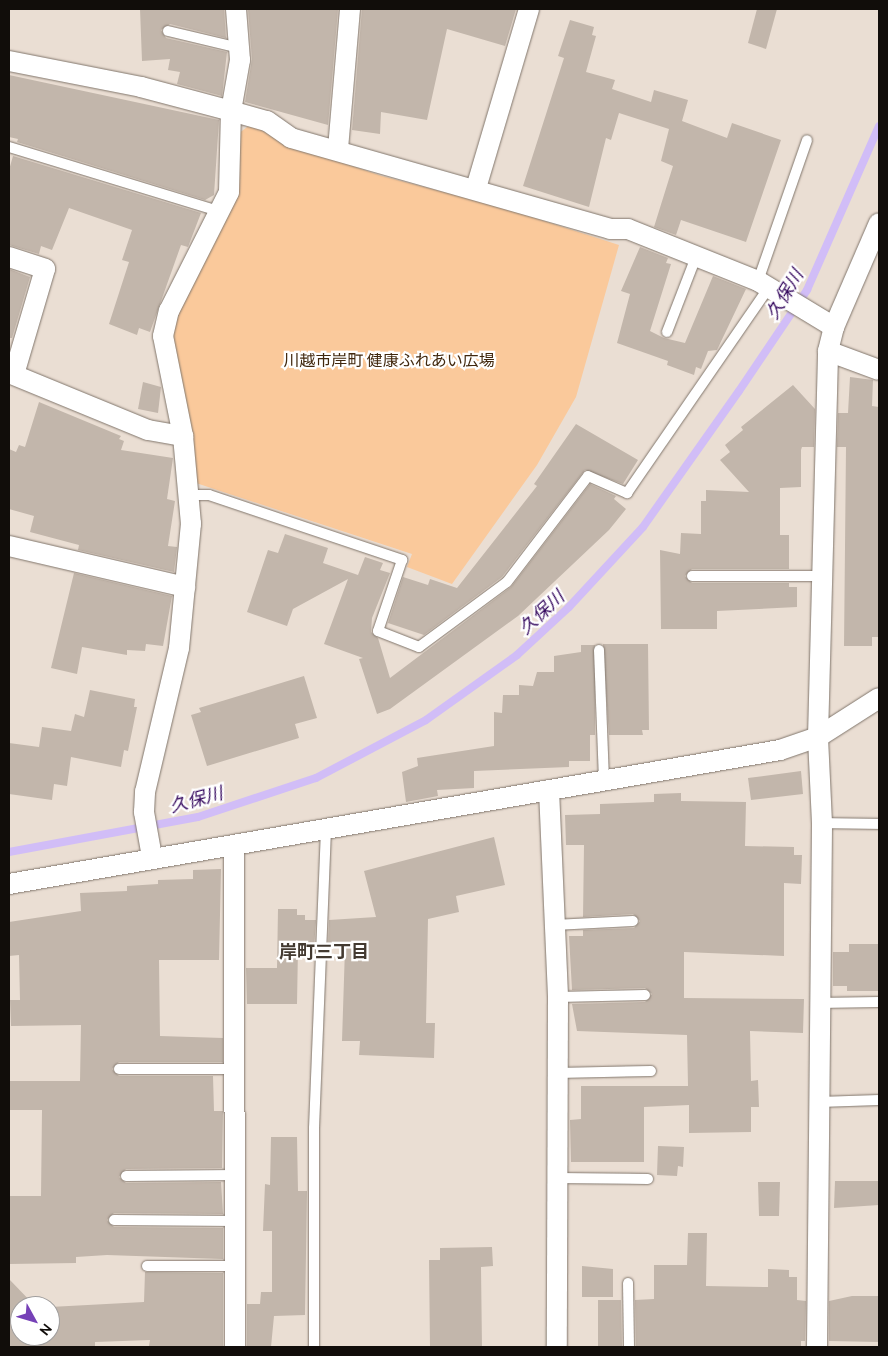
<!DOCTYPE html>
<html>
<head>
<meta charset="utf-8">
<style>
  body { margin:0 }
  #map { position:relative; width:888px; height:1356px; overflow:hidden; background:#eaded3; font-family:Ubuntu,"Noto Sans JP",sans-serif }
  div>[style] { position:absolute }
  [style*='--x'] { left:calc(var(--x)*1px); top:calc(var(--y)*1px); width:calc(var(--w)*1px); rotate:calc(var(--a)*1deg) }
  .green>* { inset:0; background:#fac99b }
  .stream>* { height:8px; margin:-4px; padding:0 4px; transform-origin:4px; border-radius:4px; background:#d1bdf7 }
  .building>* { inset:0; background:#c2b6ab }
  .roads { filter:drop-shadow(0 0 1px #81766c) drop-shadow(0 0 1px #81766c) }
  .service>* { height:10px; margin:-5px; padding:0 5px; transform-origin:5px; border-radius:5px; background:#fff }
  .minor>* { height:20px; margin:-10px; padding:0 10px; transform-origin:10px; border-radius:10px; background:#fff }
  span { translate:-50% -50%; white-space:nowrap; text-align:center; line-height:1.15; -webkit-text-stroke:4.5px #fff; paint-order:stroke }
  .park-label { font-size:16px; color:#41280e }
  .water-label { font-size:18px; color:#360a5f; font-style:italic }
  .neighbourhood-label { font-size:18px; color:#433a31; font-weight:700 }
  .frame { position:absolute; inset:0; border:10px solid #110d0a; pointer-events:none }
  .north { position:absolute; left:10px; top:1296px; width:50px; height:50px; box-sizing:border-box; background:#fff; border:1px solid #a09e9d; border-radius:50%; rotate:129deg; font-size:14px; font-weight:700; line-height:20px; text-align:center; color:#110d0a }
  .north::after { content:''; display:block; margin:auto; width:18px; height:22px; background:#7641b7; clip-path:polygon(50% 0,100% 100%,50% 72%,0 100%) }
</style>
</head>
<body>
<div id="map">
  <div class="green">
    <i style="clip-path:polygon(251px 124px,282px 142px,382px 176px,498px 206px,619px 245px,576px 397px,537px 465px,452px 584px,407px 567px,412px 554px,196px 483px,171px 337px,238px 134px)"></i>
  </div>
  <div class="stream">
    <i style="--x:9;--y:852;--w:192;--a:-10.5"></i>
    <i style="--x:198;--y:817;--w:124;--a:-18.3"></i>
    <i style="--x:316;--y:778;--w:124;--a:-27.8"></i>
    <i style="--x:426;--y:720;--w:112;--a:-35.5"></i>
    <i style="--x:517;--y:655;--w:71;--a:-42.7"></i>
    <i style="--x:569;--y:607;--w:109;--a:-47.2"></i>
    <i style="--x:643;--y:527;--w:166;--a:-54.8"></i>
    <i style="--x:739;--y:391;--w:122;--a:-56"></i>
    <i style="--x:807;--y:290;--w:179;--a:-66.3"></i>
  </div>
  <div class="building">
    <i style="clip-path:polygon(140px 9px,224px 9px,226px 38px,170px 24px,161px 30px,166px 38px,227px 52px,222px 96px,177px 84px,180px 72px,168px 70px,170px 59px,142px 61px)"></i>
    <i style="clip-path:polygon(248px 9px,338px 9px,328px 125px,245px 102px,252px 59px)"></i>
    <i style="clip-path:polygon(362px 9px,516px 9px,505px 46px,447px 29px,427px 120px,381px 112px,380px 134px,352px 130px)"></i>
    <i style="clip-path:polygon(757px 9px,777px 9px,766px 49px,748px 43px)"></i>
    <i style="clip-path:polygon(570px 20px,594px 27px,592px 35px,596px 36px,586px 72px,615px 80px,612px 89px,651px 102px,654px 90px,688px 100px,682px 121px,727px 138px,732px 123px,781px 140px,746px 242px,681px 220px,676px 235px,654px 227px,673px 166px,661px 161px,669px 129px,619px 113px,611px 140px,606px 138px,589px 207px,523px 186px,564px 58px,558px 56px)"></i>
    <i style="clip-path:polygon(9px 75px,219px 120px,214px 195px,205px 200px,17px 142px,18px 139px,9px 137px)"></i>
    <i style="clip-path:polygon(13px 156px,201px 213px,188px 247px,181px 245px,150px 332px,139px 328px,137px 335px,109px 324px,129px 262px,122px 260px,132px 230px,69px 208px,52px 250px,41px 246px,39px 254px,9px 245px,9px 170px)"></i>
    <i style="clip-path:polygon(640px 247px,668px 258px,666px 263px,671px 264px,650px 331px,664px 338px,685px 343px,713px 276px,746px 289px,717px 350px,708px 351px,701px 369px,696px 367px,694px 375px,667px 365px,668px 361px,617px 343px,630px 294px,621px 291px)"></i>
    <i style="clip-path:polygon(9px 269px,30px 277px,12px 338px,9px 338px)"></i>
    <i style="clip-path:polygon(850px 377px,873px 380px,872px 406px,879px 407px,879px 637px,872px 637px,872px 646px,844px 646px,846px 447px,837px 447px,838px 413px,848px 413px)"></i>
    <i style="clip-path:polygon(143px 382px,161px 387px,158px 413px,138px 409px)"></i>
    <i style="clip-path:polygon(793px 385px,815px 409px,814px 447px,802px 447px,801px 450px,801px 487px,780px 488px,780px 535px,789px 535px,789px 569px,692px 569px,685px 576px,692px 583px,789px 583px,789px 587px,797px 587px,797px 607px,717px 611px,717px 629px,661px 629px,660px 550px,680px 554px,681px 533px,701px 534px,701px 501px,706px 501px,706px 490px,749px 492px,720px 460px,730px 452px,725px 445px,743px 430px,741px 427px)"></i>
    <i style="clip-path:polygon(39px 402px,121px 436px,119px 439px,124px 441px,121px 450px,173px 458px,167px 499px,175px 501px,168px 546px,177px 547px,174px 572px,78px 550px,79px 545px,30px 532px,34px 516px,9px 509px,9px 449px,16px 452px,19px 445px,25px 447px)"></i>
    <i style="clip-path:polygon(576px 424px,638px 460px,623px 484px,585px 470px,502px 577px,424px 635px,388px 623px,403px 577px,428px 585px,430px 579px,457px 588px,537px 486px,534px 484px)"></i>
    <i style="clip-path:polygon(590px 484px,616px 496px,614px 499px,626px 509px,609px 530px,518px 616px,390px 709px,377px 714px,359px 659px,363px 658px,324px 644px,348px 579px,293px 609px,287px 626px,247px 612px,268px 550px,278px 553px,285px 534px,328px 548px,323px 563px,358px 575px,365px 557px,383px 563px,380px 570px,390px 573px,372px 618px,371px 632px,378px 638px,390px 678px,511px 587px)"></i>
    <i style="clip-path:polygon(74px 573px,172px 596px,163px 646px,146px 644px,145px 651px,127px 650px,127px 655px,82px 647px,77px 674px,51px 668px)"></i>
    <i style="clip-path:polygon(603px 644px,648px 644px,649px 730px,642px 730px,643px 735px,609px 735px)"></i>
    <i style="clip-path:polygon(581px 645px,595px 645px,595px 735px,590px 735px,590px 761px,569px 761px,569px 767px,474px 771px,474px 788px,437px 790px,438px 796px,406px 802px,402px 772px,418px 766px,417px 758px,494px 746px,494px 712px,502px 713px,503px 695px,519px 695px,519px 685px,533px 686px,537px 672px,554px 672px,554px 656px,581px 652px)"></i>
    <i style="clip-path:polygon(304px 676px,317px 718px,295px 724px,299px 738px,207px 766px,191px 715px,201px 712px,199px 708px)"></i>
    <i style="clip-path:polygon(90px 690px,135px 699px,134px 707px,137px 707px,128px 751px,124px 750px,121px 767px,71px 757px,67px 786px,54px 784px,52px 800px,9px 794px,9px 743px,39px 747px,42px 727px,71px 731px,75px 714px,84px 717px)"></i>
    <i style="clip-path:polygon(801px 771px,803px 794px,751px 800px,748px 778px)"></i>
    <i style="clip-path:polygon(681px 793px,681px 801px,746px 802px,745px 846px,794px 847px,794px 855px,802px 855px,801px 884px,784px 883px,784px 956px,684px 952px,684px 998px,804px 999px,803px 1033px,750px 1031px,751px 1081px,758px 1080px,759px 1107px,751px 1107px,751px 1132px,689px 1133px,689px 1105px,644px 1107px,644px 1162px,571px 1162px,570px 1120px,581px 1119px,581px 1086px,688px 1086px,687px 1035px,577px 1031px,572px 1004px,645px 1002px,652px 994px,645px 988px,572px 990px,569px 936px,583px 936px,583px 930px,634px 928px,640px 921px,633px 914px,583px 917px,584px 845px,566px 845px,565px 815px,600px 814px,600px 804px,654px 802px,654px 794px)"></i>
    <i style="clip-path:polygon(494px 837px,505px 885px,456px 896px,459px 912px,428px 919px,426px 1023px,435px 1023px,434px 1058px,359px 1055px,360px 1041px,342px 1041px,345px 948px,328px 948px,329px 920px,376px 917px,364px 871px)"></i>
    <i style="clip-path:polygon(221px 869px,219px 960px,159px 960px,160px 1036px,223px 1038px,223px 1062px,119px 1062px,112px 1069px,119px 1076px,213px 1076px,214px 1111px,223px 1111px,222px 1168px,126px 1169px,119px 1177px,126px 1183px,221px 1182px,223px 1214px,114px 1213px,107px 1220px,114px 1227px,223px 1228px,223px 1259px,107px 1255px,76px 1257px,76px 1263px,9px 1264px,9px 1196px,41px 1196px,42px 1110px,9px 1110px,9px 1081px,80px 1081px,81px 1025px,11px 1026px,10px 1000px,20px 1000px,19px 955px,9px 956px,9px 922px,81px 911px,80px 893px,127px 891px,127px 886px,158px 884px,158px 880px,193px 879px,193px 870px)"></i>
    <i style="clip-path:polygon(278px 909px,297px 909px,297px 915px,305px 915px,305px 920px,316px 920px,314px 948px,298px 948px,297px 1004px,247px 1004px,246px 968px,277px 968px)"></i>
    <i style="clip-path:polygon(849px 944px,879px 944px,879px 991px,847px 991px,847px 986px,833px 986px,833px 952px,849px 952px)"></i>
    <i style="clip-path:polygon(271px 1137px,297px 1137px,298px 1191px,307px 1191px,305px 1315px,274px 1316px,271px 1347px,247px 1347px,247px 1304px,260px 1304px,261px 1292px,272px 1292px,272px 1231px,263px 1231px,265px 1184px,270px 1185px)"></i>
    <i style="clip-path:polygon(658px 1146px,684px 1147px,683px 1167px,678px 1166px,677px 1176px,657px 1175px)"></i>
    <i style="clip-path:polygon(835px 1181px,879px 1181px,879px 1205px,834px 1208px)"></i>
    <i style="clip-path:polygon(758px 1182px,780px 1182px,779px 1216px,759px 1216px)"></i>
    <i style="clip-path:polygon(688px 1233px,707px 1233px,706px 1286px,768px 1287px,768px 1269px,789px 1270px,789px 1277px,797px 1277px,797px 1300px,806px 1301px,805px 1341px,801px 1341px,801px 1347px,636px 1347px,635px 1300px,654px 1299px,654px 1265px,687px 1265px)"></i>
    <i style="clip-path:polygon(492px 1247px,493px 1266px,481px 1267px,482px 1347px,430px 1347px,429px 1260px,440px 1260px,440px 1248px)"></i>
    <i style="clip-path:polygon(582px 1266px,613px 1269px,613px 1297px,582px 1297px)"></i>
    <i style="clip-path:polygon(145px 1272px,223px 1273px,223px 1347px,149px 1346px,150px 1340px,95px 1342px,95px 1347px,9px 1347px,9px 1279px,35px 1306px,20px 1306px,20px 1336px,50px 1336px,50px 1307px,144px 1302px)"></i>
    <i style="clip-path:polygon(852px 1296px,879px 1296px,879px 1342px,829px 1341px,829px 1301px)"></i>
    <i style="clip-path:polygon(598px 1300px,621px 1300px,622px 1347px,598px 1347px)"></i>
  </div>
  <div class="roads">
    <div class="service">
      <i style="--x:168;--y:31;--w:74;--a:13.3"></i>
      <i style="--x:9;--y:147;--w:219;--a:17"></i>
      <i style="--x:758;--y:281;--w:149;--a:-70.8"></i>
      <i style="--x:667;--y:332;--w:80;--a:-68.9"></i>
      <i style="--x:190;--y:495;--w:19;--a:0"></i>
      <i style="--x:209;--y:495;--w:204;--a:18.6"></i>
      <i style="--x:402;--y:560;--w:75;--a:108.7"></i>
      <i style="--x:378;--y:631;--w:44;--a:21.3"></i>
      <i style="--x:419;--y:647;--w:109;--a:-36.5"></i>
      <i style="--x:507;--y:582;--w:133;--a:-52.6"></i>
      <i style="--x:588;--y:476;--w:43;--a:23.6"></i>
      <i style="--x:627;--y:493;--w:250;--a:-55.4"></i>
      <i style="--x:692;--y:576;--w:130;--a:0"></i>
      <i style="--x:599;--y:650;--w:132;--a:87.8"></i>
      <i style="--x:822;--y:823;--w:57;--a:1"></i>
      <i style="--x:554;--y:925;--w:79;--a:-2.9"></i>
      <i style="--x:558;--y:997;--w:87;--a:-1.3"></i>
      <i style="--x:818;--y:1003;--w:61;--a:-0.9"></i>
      <i style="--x:119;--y:1069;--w:116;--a:0"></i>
      <i style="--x:557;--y:1073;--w:94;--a:-1.2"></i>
      <i style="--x:819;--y:1102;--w:60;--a:-1.9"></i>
      <i style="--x:126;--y:1176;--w:109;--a:-0.5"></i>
      <i style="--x:557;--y:1178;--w:91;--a:0.6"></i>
      <i style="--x:114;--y:1220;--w:121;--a:0.5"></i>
      <i style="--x:147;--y:1266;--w:88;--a:0"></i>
      <i style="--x:628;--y:1283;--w:64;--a:89.1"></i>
      <i style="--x:314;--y:1347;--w:219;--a:-90"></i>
      <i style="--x:314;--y:1128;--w:297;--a:-87.7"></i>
    </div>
    <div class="minor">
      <i style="--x:9;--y:61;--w:135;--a:11.1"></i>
      <i style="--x:141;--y:87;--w:93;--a:14.9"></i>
      <i style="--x:231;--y:111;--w:37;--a:16"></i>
      <i style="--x:267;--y:121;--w:29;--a:35"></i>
      <i style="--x:291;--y:138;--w:332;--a:15.9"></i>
      <i style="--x:610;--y:229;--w:18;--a:0"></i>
      <i style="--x:628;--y:229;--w:140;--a:21.8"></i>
      <i style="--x:758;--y:281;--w:89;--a:31.2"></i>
      <i style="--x:338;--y:149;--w:141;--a:-85.1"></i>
      <i style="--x:476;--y:188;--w:187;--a:-73.5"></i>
      <i style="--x:9;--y:257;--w:38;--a:18"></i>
      <i style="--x:45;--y:269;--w:109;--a:106.4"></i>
      <i style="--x:828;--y:351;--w:54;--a:20.4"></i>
      <i style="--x:9;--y:373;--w:150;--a:22.3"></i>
      <i style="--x:148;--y:430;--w:36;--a:10"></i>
      <i style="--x:9;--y:546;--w:181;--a:13.1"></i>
      <i style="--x:549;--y:790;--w:207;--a:87.5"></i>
      <i style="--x:558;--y:997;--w:350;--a:90.2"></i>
      <i style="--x:234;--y:845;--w:502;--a:89.89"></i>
      <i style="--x:152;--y:857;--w:46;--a:-100.1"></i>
      <i style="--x:144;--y:812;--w:20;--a:-87"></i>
      <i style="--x:145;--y:792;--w:148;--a:-76.7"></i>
      <i style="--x:179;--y:648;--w:125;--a:-84.5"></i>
      <i style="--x:191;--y:524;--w:88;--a:-95.2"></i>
      <i style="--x:183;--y:436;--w:102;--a:-101.3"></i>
      <i style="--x:163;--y:336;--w:26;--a:-77"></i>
      <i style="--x:169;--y:311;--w:133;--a:-63.2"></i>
      <i style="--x:229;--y:192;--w:81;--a:-88.6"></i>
      <i style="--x:231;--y:111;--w:52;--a:-80"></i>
      <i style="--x:240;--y:60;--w:51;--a:-94.5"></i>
      <i style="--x:9;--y:884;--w:783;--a:-9.86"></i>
      <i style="--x:780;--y:750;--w:40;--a:-18.9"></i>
      <i style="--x:818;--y:737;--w:72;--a:-32.6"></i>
      <i style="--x:817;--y:1347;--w:524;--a:-89.45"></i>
      <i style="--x:822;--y:823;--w:86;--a:-92.7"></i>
      <i style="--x:818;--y:737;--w:386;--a:-88.5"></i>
      <i style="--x:828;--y:351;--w:25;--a:-76"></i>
      <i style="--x:834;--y:327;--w:113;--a:-66.6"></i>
    </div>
  </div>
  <div class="park-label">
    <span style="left:389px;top:360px">川越市岸町 健康ふれあい広場</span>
  </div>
  <div class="water-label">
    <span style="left:784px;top:294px;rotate:-59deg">久保川</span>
    <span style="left:541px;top:612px;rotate:-43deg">久保川</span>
    <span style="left:196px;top:799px;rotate:-15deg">久保川</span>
  </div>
  <div class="neighbourhood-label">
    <span style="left:324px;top:951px">岸町三丁目</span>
  </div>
  <div class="frame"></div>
  <div class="north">N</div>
</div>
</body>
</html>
